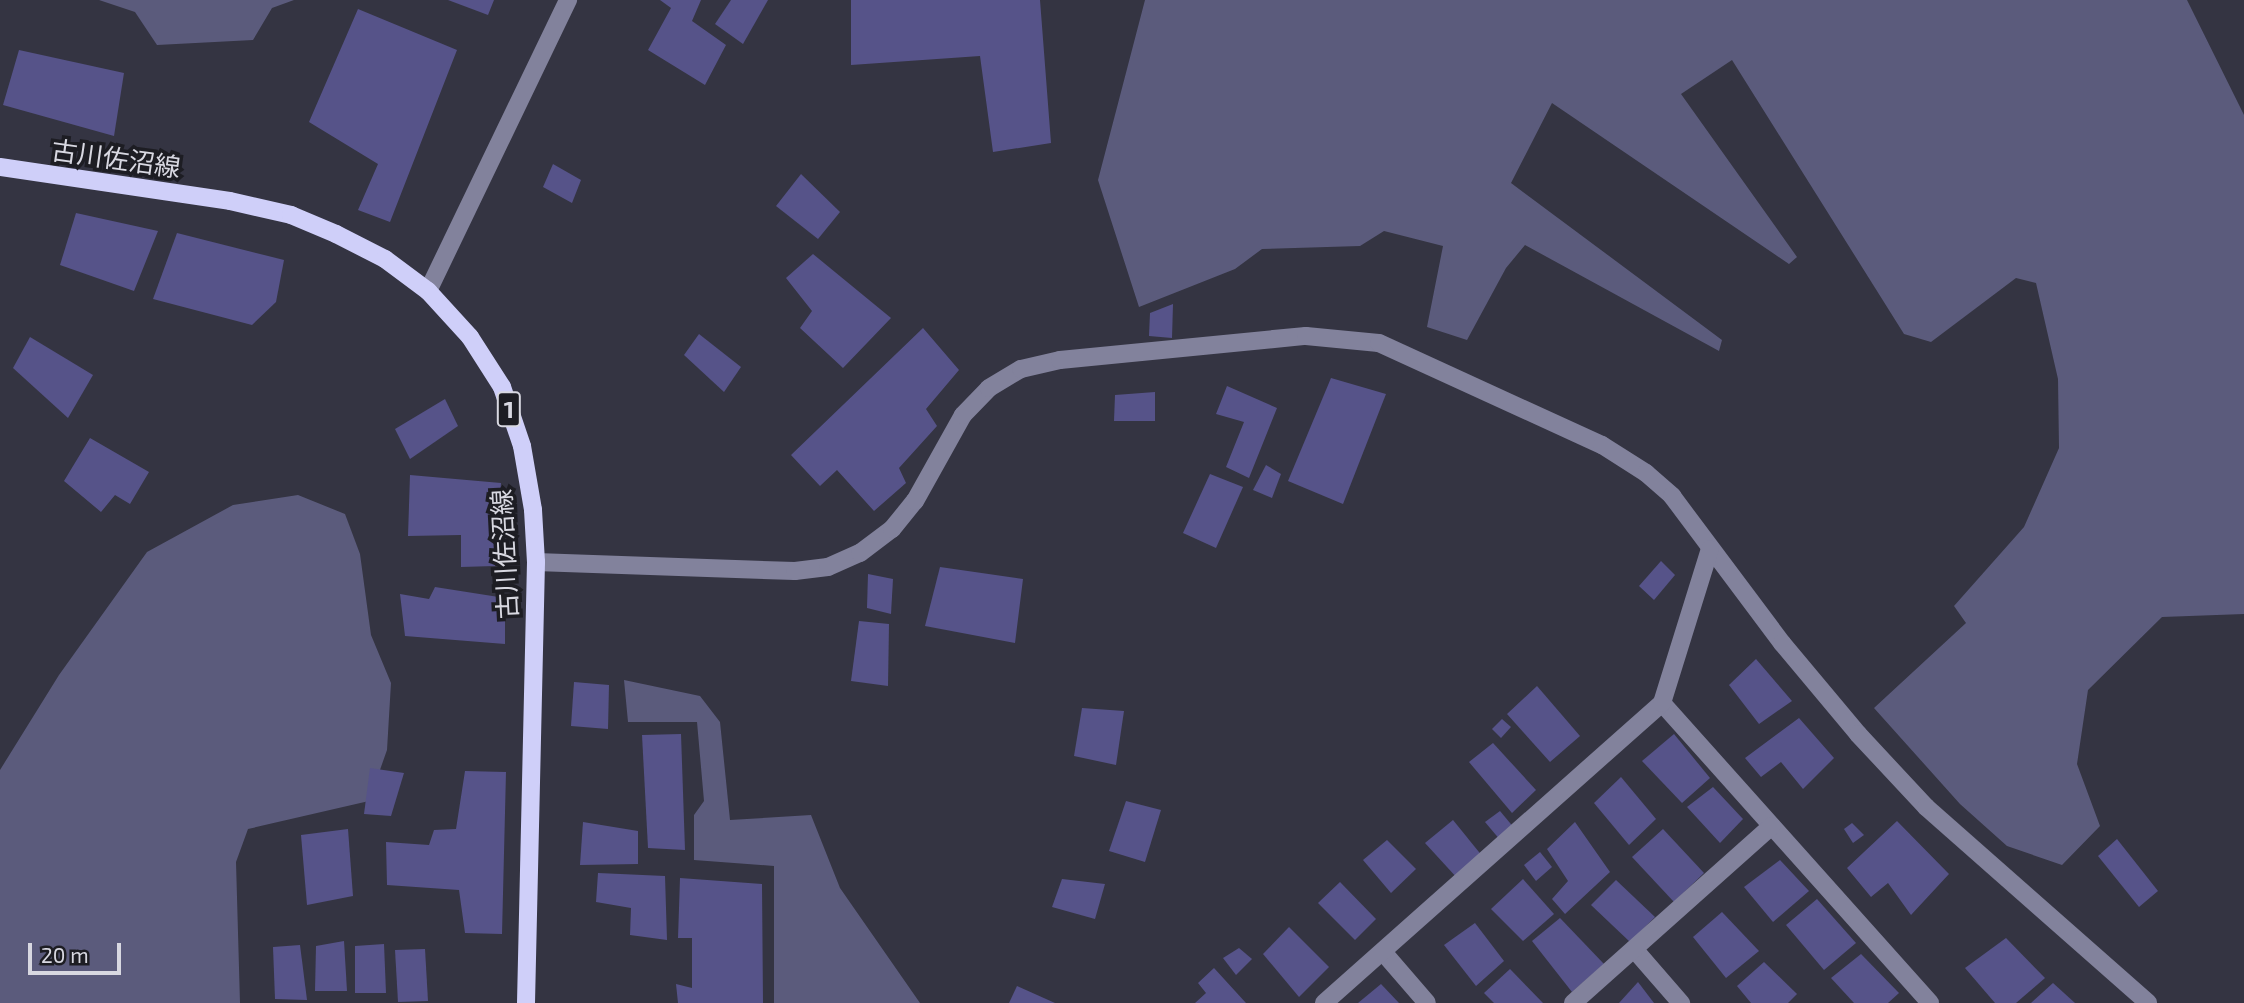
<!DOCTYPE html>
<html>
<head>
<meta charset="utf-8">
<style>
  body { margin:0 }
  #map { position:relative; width:2244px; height:1003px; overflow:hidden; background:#343442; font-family:"Exo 2","Noto Sans JP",sans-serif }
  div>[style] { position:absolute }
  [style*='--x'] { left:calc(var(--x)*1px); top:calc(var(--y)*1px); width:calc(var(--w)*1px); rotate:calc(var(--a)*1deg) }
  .green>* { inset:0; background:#5b5b7c }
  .building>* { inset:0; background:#565389 }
  .minor>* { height:18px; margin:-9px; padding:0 9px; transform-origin:9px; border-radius:9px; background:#82829c }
  .major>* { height:18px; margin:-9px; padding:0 9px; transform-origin:9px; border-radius:9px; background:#cfcff9 }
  span { translate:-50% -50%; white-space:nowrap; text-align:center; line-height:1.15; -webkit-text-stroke:7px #1d1d23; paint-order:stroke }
  .shield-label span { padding:2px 5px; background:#1d1d23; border:2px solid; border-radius:5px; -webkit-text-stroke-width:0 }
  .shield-label { font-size:24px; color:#d8d8e1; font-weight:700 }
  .street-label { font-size:26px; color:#d8d8e1 }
  .scale { position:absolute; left:28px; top:943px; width:93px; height:32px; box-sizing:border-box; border:4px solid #d8d8e1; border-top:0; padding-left:9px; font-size:21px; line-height:24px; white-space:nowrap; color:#d8d8e1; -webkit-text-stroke:5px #1d1d23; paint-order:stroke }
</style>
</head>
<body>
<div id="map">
  <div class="green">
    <i style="clip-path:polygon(99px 0,294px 0,272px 8px,253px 40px,157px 45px,135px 12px)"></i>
    <i style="clip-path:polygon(1145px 0,2187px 0,2244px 115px,2244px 614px,2162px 617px,2088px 690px,2077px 764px,2100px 826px,2062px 865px,2007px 846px,1960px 804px,1874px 708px,1966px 623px,1954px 606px,2024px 527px,2059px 448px,2058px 379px,2036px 283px,2016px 278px,1931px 342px,1904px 334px,1732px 60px,1681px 94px,1797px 257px,1789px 264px,1552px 103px,1511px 183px,1722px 340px,1719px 351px,1525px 245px,1506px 268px,1467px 340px,1427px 327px,1443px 246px,1384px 231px,1360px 246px,1262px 249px,1235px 269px,1139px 307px,1098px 180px)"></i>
    <i style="clip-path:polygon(298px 495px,345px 514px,360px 554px,371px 635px,391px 683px,387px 750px,369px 801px,248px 829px,236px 862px,240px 1003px,0 1003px,0 770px,59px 675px,147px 552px,233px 505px)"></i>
    <i style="clip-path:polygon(624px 680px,700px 696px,720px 722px,730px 820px,811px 815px,840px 888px,920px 1003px,774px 1003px,774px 866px,694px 860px,694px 815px,704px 801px,697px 722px,628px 722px)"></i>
  </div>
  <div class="building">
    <i style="clip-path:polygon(448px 0,494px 0,488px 15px)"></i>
    <i style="clip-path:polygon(660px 0,701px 0,692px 21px,726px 45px,705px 85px,648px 50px,671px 8px)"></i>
    <i style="clip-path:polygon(731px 0,768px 0,743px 44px,715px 24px)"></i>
    <i style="clip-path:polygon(851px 0,1040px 0,1051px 143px,993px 152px,980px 56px,851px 65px)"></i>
    <i style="clip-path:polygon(358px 9px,457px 50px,390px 222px,358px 210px,378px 164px,309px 122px)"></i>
    <i style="clip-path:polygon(19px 50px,124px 73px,114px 136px,3px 105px)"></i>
    <i style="clip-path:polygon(553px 164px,581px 180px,572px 203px,543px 187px)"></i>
    <i style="clip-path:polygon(801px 174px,840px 212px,818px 239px,776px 206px)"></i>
    <i style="clip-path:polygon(76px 213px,158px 231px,134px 291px,60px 265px)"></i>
    <i style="clip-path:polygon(177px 233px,284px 260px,276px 302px,252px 325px,153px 299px)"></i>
    <i style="clip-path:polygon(813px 254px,891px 318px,843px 368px,800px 328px,812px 311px,786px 278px)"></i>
    <i style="clip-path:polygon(1173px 304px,1172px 338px,1149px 336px,1150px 313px)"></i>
    <i style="clip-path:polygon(923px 328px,959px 370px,926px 409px,937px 426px,899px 468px,906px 483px,874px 511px,837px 470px,820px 486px,791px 455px)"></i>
    <i style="clip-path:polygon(699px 334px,741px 367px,724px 392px,684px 355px)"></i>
    <i style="clip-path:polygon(30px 337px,93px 375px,68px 418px,13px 368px)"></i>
    <i style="clip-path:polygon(1331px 378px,1386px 394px,1343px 504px,1288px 481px)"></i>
    <i style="clip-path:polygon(1227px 386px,1277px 408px,1249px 478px,1226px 467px,1244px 422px,1216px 414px)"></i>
    <i style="clip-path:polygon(1155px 392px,1155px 421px,1114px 421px,1115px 395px)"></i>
    <i style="clip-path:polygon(445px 399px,458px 426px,410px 459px,395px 429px)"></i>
    <i style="clip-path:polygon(90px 438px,149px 472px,130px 504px,115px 495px,101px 512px,64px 481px)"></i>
    <i style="clip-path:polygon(1266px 465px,1281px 474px,1272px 498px,1253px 490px)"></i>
    <i style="clip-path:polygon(1210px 474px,1243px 487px,1216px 548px,1183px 533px)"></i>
    <i style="clip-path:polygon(410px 475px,501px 483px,495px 566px,461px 567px,461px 535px,408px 536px)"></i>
    <i style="clip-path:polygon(1661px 561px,1675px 575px,1654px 600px,1639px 586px)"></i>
    <i style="clip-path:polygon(940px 567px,1023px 579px,1015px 643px,925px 626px)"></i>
    <i style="clip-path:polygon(868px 574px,893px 579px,891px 614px,867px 608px)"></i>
    <i style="clip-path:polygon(435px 587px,505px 598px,505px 644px,405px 636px,400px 594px,429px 599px)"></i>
    <i style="clip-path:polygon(859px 621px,889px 624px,888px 686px,851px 681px)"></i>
    <i style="clip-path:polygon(1756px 659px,1792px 701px,1759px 724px,1729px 685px)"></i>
    <i style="clip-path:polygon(574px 682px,609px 685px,608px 729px,571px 726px)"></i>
    <i style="clip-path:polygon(1537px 686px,1580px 736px,1550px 762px,1507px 714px)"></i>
    <i style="clip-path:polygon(1082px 708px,1124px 711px,1116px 765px,1074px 756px)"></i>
    <i style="clip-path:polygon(1799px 718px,1834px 758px,1803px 789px,1781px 762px,1761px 777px,1745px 758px)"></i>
    <i style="clip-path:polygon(1502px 719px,1511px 727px,1501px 738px,1492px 729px)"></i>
    <i style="clip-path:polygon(681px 734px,685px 850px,648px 848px,642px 735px)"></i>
    <i style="clip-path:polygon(1674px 734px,1710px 778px,1682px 803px,1642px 761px)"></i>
    <i style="clip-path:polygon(1493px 743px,1536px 790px,1512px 813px,1469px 762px)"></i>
    <i style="clip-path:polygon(370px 768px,404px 773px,391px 816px,364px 814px)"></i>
    <i style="clip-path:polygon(465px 771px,506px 772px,502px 934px,465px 933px,459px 890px,387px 885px,386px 842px,429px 845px,434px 830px,456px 829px)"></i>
    <i style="clip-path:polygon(1621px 777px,1656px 819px,1629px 845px,1594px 803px)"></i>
    <i style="clip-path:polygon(1713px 787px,1743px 819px,1720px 843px,1687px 807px)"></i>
    <i style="clip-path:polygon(1126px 801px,1161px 810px,1145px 862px,1109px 851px)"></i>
    <i style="clip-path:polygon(1500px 811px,1515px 829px,1501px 841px,1485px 822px)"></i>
    <i style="clip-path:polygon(1453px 820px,1483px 857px,1458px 879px,1425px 843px)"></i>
    <i style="clip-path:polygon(1897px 821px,1949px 874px,1911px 915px,1888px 883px,1871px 897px,1847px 868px)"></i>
    <i style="clip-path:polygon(583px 822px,638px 831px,638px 864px,580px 865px)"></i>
    <i style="clip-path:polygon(1575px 822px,1610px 872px,1565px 914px,1552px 899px,1568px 881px,1547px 849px)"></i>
    <i style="clip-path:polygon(1852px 823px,1864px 835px,1853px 843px,1844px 829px)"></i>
    <i style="clip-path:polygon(348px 829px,353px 896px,307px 905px,301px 835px)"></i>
    <i style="clip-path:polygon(1663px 829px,1704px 873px,1674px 902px,1632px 857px)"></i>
    <i style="clip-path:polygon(2117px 839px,2158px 891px,2139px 907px,2098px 856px)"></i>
    <i style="clip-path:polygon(1387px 840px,1416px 869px,1391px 893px,1363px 860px)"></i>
    <i style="clip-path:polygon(1540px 852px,1552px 867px,1536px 881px,1524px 865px)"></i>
    <i style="clip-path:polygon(1780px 860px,1809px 891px,1773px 922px,1744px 887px)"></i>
    <i style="clip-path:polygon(598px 873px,665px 876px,667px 940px,630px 935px,631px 908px,596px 902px)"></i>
    <i style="clip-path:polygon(680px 878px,762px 884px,763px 1003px,678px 1003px,676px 984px,692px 988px,692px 938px,678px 938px)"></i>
    <i style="clip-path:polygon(1062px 879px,1105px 884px,1095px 919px,1052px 907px)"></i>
    <i style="clip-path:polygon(1523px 879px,1554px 914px,1523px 941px,1491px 909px)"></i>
    <i style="clip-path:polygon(1616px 880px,1655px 917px,1630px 942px,1591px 905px)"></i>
    <i style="clip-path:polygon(1340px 882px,1376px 919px,1355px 940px,1318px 903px)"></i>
    <i style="clip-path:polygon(1817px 899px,1856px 943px,1824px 970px,1786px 925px)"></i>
    <i style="clip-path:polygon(1722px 912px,1759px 951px,1726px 978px,1693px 937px)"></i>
    <i style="clip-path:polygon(1560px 918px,1604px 964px,1572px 992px,1532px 941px)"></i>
    <i style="clip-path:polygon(1475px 923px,1504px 961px,1476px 986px,1444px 945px)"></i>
    <i style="clip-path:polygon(1289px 927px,1329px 967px,1299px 997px,1263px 954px)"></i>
    <i style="clip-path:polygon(2006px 938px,2045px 978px,2016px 1003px,1995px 1003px,1965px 968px)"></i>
    <i style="clip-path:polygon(344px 941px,347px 991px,315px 991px,316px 946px)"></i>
    <i style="clip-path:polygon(384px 944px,386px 993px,355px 993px,355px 946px)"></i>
    <i style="clip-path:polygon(300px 945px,307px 1000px,275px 999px,273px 947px)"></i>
    <i style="clip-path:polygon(1239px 948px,1252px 959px,1236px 975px,1223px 958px)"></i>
    <i style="clip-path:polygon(425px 949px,428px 1001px,398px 1002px,395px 950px)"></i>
    <i style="clip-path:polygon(1861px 954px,1899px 993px,1888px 1003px,1854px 1003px,1831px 978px)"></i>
    <i style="clip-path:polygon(1764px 962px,1797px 994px,1788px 1003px,1751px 1003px,1737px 986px)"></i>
    <i style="clip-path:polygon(1214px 968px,1246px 1003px,1195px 1003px,1206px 993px,1198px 983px)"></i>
    <i style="clip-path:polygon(1510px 969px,1543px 1003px,1494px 1003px,1484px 993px)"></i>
    <i style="clip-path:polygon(1638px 982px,1654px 1003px,1619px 1003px)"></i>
    <i style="clip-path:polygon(2053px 983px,2075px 1003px,2031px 1003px)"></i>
    <i style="clip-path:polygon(1381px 984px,1399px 1003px,1358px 1003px)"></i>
    <i style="clip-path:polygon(1017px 986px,1055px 1003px,1009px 1003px)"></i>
  </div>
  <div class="minor">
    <i style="--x:428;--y:291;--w:323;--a:-64.3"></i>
    <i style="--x:536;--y:562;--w:259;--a:2"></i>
    <i style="--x:795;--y:571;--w:33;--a:-7"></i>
    <i style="--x:828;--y:567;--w:35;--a:-24"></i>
    <i style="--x:860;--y:553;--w:40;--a:-37"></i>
    <i style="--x:892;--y:529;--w:36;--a:-51"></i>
    <i style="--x:915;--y:501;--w:98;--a:-60.8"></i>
    <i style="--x:963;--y:415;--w:37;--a:-46"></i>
    <i style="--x:989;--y:388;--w:37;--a:-31"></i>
    <i style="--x:1021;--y:369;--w:40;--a:-13"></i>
    <i style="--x:1060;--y:360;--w:247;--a:-5.6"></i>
    <i style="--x:1306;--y:336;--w:73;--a:5.5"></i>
    <i style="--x:1379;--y:343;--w:245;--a:24.6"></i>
    <i style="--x:1602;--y:445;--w:52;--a:32.5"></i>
    <i style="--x:1646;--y:473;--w:35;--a:41"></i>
    <i style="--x:1672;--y:496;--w:184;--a:53.2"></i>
    <i style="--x:1782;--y:643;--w:119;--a:50.1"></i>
    <i style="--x:1858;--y:734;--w:100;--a:47"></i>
    <i style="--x:1926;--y:807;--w:296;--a:41.4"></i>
    <i style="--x:1662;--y:703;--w:402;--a:48.2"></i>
    <i style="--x:1634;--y:949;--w:72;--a:49"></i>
    <i style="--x:1383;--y:952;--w:67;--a:49.2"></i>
    <i style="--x:1324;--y:1003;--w:452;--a:-41.6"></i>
    <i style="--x:1662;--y:703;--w:161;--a:-72.7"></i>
    <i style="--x:1573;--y:1003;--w:266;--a:-41.7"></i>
  </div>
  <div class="major">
    <i style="--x:0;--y:167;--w:232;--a:8.4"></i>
    <i style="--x:230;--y:201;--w:63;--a:12.9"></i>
    <i style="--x:291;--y:215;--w:49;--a:22.9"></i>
    <i style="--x:336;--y:234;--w:55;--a:27"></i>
    <i style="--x:385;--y:259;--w:54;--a:36.7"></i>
    <i style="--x:428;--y:291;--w:62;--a:47.6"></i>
    <i style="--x:470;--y:337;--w:59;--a:57.4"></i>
    <i style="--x:502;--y:387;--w:62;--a:71.3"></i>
    <i style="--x:522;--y:446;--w:65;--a:80.2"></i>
    <i style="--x:533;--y:510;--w:52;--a:86.7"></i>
    <i style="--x:536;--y:562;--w:441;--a:91.3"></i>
  </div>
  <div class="shield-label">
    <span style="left:509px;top:409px">1</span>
  </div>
  <div class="street-label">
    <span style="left:116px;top:158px;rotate:8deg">古川佐沼線</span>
    <span style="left:504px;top:554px;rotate:-93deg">古川佐沼線</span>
  </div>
  <div class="scale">20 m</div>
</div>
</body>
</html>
